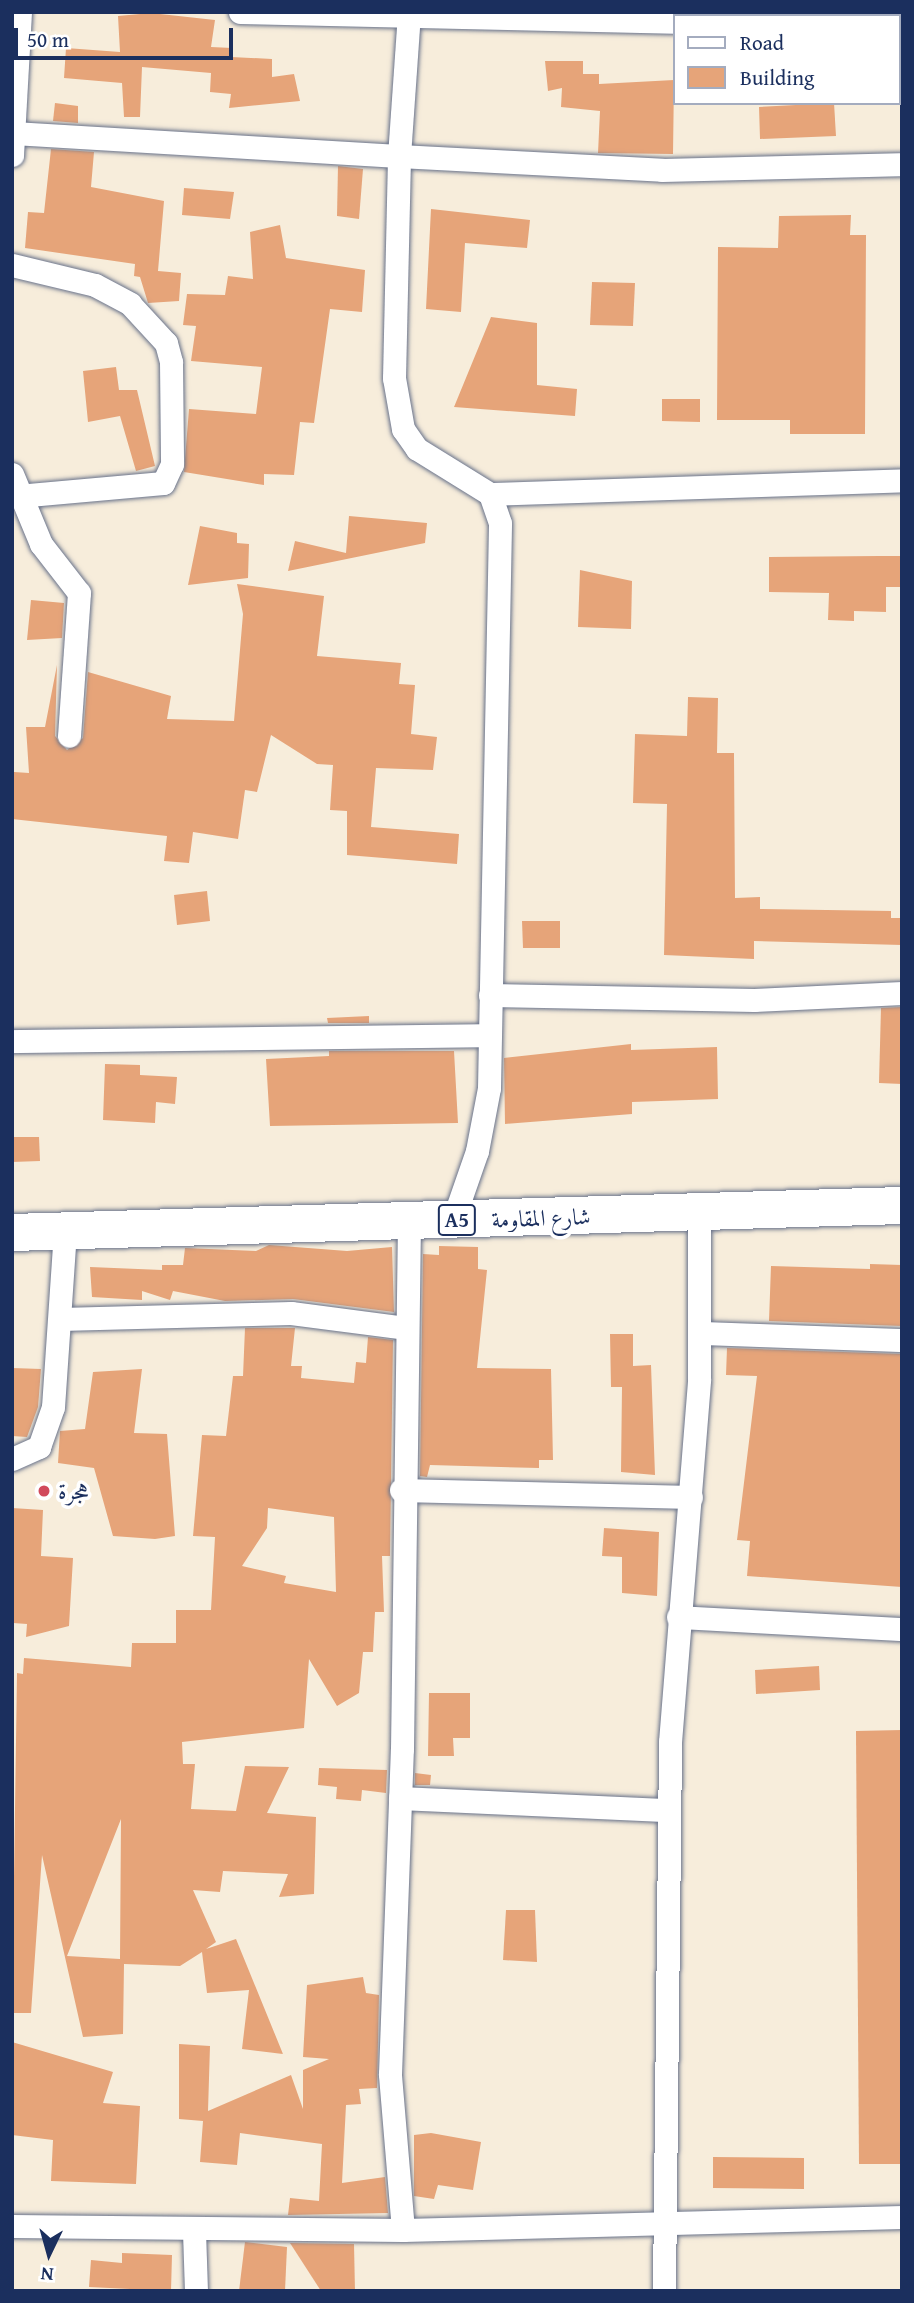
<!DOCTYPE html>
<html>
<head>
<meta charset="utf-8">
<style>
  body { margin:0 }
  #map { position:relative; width:914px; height:2303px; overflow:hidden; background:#f7eddb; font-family:"Gentium Book Plus",Amiri,serif }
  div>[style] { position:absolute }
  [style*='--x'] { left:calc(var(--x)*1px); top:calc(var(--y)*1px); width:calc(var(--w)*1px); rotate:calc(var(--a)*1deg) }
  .building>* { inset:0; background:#e6a479 }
  .roads { filter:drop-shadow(0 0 2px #68728a) drop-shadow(0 0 2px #68728a) }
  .minor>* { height:23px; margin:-11.5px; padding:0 11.5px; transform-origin:11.5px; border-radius:11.5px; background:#fff }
  .trunk>* { height:37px; margin:-18.5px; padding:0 18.5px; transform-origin:18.5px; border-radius:18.5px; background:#fff }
  .dots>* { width:19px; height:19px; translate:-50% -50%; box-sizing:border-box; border:4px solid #fff; border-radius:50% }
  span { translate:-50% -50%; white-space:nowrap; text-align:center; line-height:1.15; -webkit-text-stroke:7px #fff; paint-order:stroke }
  .shield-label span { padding:2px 5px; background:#fff; border:2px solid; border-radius:5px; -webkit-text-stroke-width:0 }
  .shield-label { font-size:21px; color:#1b2f5e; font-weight:700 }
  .street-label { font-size:23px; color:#1b2f5e }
  .poi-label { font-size:23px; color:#1b2f5e }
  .left { translate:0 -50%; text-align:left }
  .frame { position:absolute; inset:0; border:14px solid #1b2f5e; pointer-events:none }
  .legend { position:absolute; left:673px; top:14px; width:228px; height:91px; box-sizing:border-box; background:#fff; border:2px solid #a4acbf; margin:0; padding:9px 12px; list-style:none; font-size:21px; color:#1b2f5e }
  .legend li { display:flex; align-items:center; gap:14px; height:35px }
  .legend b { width:35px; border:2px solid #a4acbf }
  .north { position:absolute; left:14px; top:2219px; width:70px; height:70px; -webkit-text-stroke:5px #fff; paint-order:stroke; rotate:185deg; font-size:19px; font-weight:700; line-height:28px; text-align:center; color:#1b2f5e }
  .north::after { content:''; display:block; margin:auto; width:24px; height:32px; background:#1b2f5e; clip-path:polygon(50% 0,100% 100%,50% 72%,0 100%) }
  .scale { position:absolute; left:14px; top:28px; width:219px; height:32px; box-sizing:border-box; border:4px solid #1b2f5e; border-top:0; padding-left:9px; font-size:21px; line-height:24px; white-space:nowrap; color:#1b2f5e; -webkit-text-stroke:5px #fff; paint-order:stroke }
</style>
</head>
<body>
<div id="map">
  <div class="building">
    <i style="clip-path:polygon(151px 13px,215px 20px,211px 47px,232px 48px,231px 57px,272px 59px,272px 77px,294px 74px,300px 101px,229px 108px,231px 94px,210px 92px,211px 73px,142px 67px,140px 117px,124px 117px,122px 83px,64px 78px,66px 48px,120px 52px,118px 16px)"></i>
    <i style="clip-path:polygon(545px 61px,583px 61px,583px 74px,599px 74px,599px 84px,674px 80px,673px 154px,598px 153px,600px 111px,561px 107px,562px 88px,548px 91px)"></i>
    <i style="clip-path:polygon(55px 103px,78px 106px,78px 123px,53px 121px)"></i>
    <i style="clip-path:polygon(834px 103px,836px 136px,760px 139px,759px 107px)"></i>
    <i style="clip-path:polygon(51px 149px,94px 152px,91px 187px,164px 201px,158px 271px,181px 273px,179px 301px,148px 303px,140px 277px,134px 276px,135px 264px,25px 248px,28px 212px,44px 213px)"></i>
    <i style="clip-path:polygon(338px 166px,363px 169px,359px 219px,337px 216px)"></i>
    <i style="clip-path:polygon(184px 188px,234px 192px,230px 219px,182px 215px)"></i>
    <i style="clip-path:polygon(431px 209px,530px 220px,527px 248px,465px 243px,461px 312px,426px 309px)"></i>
    <i style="clip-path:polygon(851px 215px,850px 235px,866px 235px,865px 434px,790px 434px,790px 420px,717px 420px,718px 247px,778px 248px,779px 216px)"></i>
    <i style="clip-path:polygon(280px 225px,286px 258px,365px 270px,362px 312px,330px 309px,314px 423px,300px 422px,294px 475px,264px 474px,264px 485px,184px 472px,189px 409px,256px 414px,262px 367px,191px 361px,196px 326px,183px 325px,187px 294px,225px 295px,228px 276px,253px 279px,250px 232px)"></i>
    <i style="clip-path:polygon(592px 282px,635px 283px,633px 326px,590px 325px)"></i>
    <i style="clip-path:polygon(491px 317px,537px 323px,537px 385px,577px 389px,575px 416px,454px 407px)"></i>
    <i style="clip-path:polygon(116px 367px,119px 390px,137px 390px,155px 466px,136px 471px,120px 416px,88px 422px,83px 371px)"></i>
    <i style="clip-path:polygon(662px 399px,700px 399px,700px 422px,662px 421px)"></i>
    <i style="clip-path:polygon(349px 516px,427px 523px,425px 543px,288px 571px,295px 541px,346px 553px)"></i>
    <i style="clip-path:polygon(200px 526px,237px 533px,237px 543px,249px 544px,248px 578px,188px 585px)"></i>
    <i style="clip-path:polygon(879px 556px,902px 556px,902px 587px,886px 587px,886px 612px,854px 611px,854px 621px,828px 620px,829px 593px,769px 592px,769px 557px)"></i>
    <i style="clip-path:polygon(580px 570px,632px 581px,631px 629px,578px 627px)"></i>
    <i style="clip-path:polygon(237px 584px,324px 596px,317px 656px,401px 663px,399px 684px,415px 685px,411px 734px,437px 737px,433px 770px,376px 768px,371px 827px,459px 834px,457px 864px,347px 855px,347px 811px,330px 810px,333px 765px,317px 764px,271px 735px,257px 792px,245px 790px,238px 839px,193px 832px,189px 863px,164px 861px,167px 836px,12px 819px,14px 772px,29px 773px,26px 727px,45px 727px,57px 665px,55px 736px,67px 750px,83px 738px,88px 672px,171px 696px,167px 719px,234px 721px,243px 614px)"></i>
    <i style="clip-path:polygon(31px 600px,64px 603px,62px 638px,27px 640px)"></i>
    <i style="clip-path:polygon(688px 697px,718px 698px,717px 753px,734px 753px,735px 898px,760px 897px,760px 909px,891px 911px,891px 918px,902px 918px,902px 945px,754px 941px,754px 959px,664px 955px,667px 804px,633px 803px,635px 734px,687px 736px)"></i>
    <i style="clip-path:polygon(207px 891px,210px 921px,177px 925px,174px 895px)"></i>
    <i style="clip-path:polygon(522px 921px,560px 921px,560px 948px,523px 948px)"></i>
    <i style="clip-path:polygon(902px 1007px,902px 1084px,879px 1083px,881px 1008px)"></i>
    <i style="clip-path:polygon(369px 1016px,369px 1023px,328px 1023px,327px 1018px)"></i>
    <i style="clip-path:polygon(631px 1044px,631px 1050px,717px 1047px,718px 1099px,632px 1102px,632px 1114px,505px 1124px,504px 1058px)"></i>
    <i style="clip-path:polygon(329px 1051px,454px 1051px,458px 1123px,270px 1126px,266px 1059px,329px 1056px)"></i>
    <i style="clip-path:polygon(105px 1064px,140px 1065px,140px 1075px,177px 1077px,175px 1104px,156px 1102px,155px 1123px,103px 1120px)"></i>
    <i style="clip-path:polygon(12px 1137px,39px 1137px,40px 1161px,12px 1162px)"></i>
    <i style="clip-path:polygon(269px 1245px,347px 1251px,392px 1247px,394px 1312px,293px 1299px,225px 1301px,173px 1291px,170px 1300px,142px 1291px,142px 1300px,92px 1297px,90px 1267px,162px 1270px,162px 1265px,183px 1265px,185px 1248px,256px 1251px)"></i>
    <i style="clip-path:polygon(439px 1246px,478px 1247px,478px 1269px,487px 1270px,477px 1368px,551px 1369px,553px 1460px,539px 1460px,539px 1468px,430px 1465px,427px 1477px,420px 1476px,423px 1254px,439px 1255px)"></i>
    <i style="clip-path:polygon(870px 1264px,902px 1265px,902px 1326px,769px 1321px,771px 1266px,870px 1269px)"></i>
    <i style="clip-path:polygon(evenodd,245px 1328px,295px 1328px,291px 1366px,302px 1366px,301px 1378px,354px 1383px,356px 1362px,366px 1363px,368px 1337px,393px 1340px,390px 1556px,382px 1556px,384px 1612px,375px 1612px,373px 1652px,363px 1652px,359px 1693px,337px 1706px,309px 1659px,304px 1728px,182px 1742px,183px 1764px,195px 1764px,191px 1809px,236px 1811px,245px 1766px,289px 1767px,267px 1813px,316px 1817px,314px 1894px,279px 1897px,288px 1874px,223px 1871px,220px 1892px,193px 1890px,216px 1942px,206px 1949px,236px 1939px,283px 2054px,242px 2049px,249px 1990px,207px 1993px,202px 1952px,180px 1966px,124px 1964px,123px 2034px,83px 2037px,42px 1855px,31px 2013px,12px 2013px,17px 1673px,23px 1674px,24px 1658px,131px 1667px,132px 1643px,176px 1643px,176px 1610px,211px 1610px,215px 1537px,193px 1536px,202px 1435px,226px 1436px,233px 1376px,243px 1376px,245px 1328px,268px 1508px,334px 1517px,336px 1592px,284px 1583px,286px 1576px,242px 1566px,267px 1528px,268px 1508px,245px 1328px,121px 1819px,120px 1959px,67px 1956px,121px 1819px)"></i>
    <i style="clip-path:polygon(610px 1334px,633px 1334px,633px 1366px,651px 1365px,655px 1475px,621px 1472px,622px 1387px,611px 1387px)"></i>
    <i style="clip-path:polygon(727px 1348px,902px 1354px,902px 1587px,747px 1576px,750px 1541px,737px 1540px,757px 1376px,726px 1375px)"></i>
    <i style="clip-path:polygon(12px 1368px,41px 1369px,38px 1407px,27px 1437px,12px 1436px)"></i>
    <i style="clip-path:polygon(142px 1369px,134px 1433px,167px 1434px,175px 1536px,155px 1539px,113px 1536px,94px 1468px,58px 1463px,60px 1431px,85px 1429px,93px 1372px)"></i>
    <i style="clip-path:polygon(12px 1508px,43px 1510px,41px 1556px,73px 1558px,69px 1626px,26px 1637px,27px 1624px,13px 1623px)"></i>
    <i style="clip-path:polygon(604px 1528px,659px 1532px,657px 1596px,622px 1593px,622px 1557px,602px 1556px)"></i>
    <i style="clip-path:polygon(819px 1666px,820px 1690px,756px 1694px,755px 1670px)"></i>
    <i style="clip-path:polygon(429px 1693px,470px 1693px,470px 1738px,453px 1738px,454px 1756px,428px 1756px)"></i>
    <i style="clip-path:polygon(902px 1730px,902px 2164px,859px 2164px,856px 1731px)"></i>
    <i style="clip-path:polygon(319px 1768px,387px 1770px,386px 1793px,362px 1790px,361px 1801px,336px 1799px,337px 1787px,318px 1785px)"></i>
    <i style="clip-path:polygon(415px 1773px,431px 1775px,430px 1785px,415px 1785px)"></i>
    <i style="clip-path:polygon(506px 1910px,535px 1910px,537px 1962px,503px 1960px)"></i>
    <i style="clip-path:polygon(363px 1977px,366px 1993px,379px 1995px,377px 2088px,359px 2089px,361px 2104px,346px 2105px,342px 2183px,385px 2177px,388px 2213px,288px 2215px,290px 2198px,319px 2201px,322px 2144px,240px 2133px,237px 2165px,200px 2162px,203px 2121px,179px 2119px,179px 2044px,210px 2046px,208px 2111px,291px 2075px,303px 2109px,303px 2070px,329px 2059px,303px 2057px,307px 1985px)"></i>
    <i style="clip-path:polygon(12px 2042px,113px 2072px,103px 2103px,140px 2106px,136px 2184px,51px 2181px,53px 2140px,12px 2135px)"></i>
    <i style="clip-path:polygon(431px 2133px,481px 2142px,473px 2190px,438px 2185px,434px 2199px,414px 2196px,414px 2135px)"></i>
    <i style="clip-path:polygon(713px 2157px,804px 2158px,804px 2189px,713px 2188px)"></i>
    <i style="clip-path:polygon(245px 2242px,287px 2247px,285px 2291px,239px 2291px)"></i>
    <i style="clip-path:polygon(290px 2243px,354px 2244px,355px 2291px,321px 2291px)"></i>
    <i style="clip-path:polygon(122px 2253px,172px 2255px,171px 2291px,89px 2287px,91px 2260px,122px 2263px)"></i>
  </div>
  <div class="roads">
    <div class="minor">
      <i style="--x:240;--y:12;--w:434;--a:1.3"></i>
      <i style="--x:898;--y:16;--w:4;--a:0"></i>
      <i style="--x:12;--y:133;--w:388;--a:3.4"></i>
      <i style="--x:399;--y:156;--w:144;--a:-86"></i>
      <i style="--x:12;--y:155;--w:143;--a:-86.8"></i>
      <i style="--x:12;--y:265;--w:85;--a:13.5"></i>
      <i style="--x:95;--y:285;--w:40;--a:28"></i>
      <i style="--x:130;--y:304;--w:53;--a:47.3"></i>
      <i style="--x:166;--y:343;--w:20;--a:75"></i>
      <i style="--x:171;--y:362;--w:102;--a:89.4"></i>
      <i style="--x:172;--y:464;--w:21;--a:115"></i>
      <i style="--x:163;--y:483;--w:146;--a:174.9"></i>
      <i style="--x:12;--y:474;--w:76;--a:67.5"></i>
      <i style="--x:41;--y:544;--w:62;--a:52.2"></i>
      <i style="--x:79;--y:593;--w:143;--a:94"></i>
      <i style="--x:490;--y:494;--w:412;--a:-1.9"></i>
      <i style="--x:490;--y:995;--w:264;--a:1.1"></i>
      <i style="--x:754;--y:1000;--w:148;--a:-2.7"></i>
      <i style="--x:12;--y:1041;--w:478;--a:-0.7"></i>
      <i style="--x:453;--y:1220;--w:73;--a:-70.8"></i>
      <i style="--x:477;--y:1151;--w:64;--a:-79.2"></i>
      <i style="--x:489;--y:1088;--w:565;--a:-88.88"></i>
      <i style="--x:500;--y:523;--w:31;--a:-109"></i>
      <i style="--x:490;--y:494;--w:86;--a:-148.3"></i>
      <i style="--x:417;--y:449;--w:24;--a:-125"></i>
      <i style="--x:403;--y:429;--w:52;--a:-100"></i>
      <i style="--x:394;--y:378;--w:222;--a:-88.7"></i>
      <i style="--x:399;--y:156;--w:263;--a:3"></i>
      <i style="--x:662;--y:170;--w:240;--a:-1.4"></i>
      <i style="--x:60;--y:1319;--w:231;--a:-1.5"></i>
      <i style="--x:291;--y:1313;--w:117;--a:7.4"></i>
      <i style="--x:700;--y:1333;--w:202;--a:2"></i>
      <i style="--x:12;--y:1459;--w:30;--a:-24"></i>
      <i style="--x:39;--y:1447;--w:42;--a:-70.7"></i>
      <i style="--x:53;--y:1407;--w:175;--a:-86.1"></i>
      <i style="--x:401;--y:1490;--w:290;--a:1.4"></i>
      <i style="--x:678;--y:1617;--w:224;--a:3.1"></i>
      <i style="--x:400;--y:1798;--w:269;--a:2.6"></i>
      <i style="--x:12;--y:2226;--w:391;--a:0.6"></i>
      <i style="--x:403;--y:2230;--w:499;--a:-1.5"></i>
      <i style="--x:403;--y:2230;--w:157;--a:-94.8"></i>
      <i style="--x:390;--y:2074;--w:325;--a:-87.9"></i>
      <i style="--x:402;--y:1749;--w:527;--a:-89.24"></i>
      <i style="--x:194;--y:2231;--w:60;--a:88.1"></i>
      <i style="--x:664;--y:2291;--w:549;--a:-89.37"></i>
      <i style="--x:670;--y:1742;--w:364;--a:-85.4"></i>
      <i style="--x:699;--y:1379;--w:166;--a:-90"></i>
    </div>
    <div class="trunk">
      <i style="--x:12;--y:1232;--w:890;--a:-1.74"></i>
    </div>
  </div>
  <div class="dots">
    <i style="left:44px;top:1491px;background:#d1495b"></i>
  </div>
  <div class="shield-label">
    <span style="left:457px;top:1220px">A5</span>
  </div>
  <div class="street-label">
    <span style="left:541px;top:1218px;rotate:-2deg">شارع المقاومة</span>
  </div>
  <div class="poi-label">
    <span class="left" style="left:58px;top:1491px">هجرة</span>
  </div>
  <div class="frame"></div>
  <ul class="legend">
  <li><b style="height:9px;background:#fff"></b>Road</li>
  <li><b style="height:19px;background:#e6a479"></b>Building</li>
  </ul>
  <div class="north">N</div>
  <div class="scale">50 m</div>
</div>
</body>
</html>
